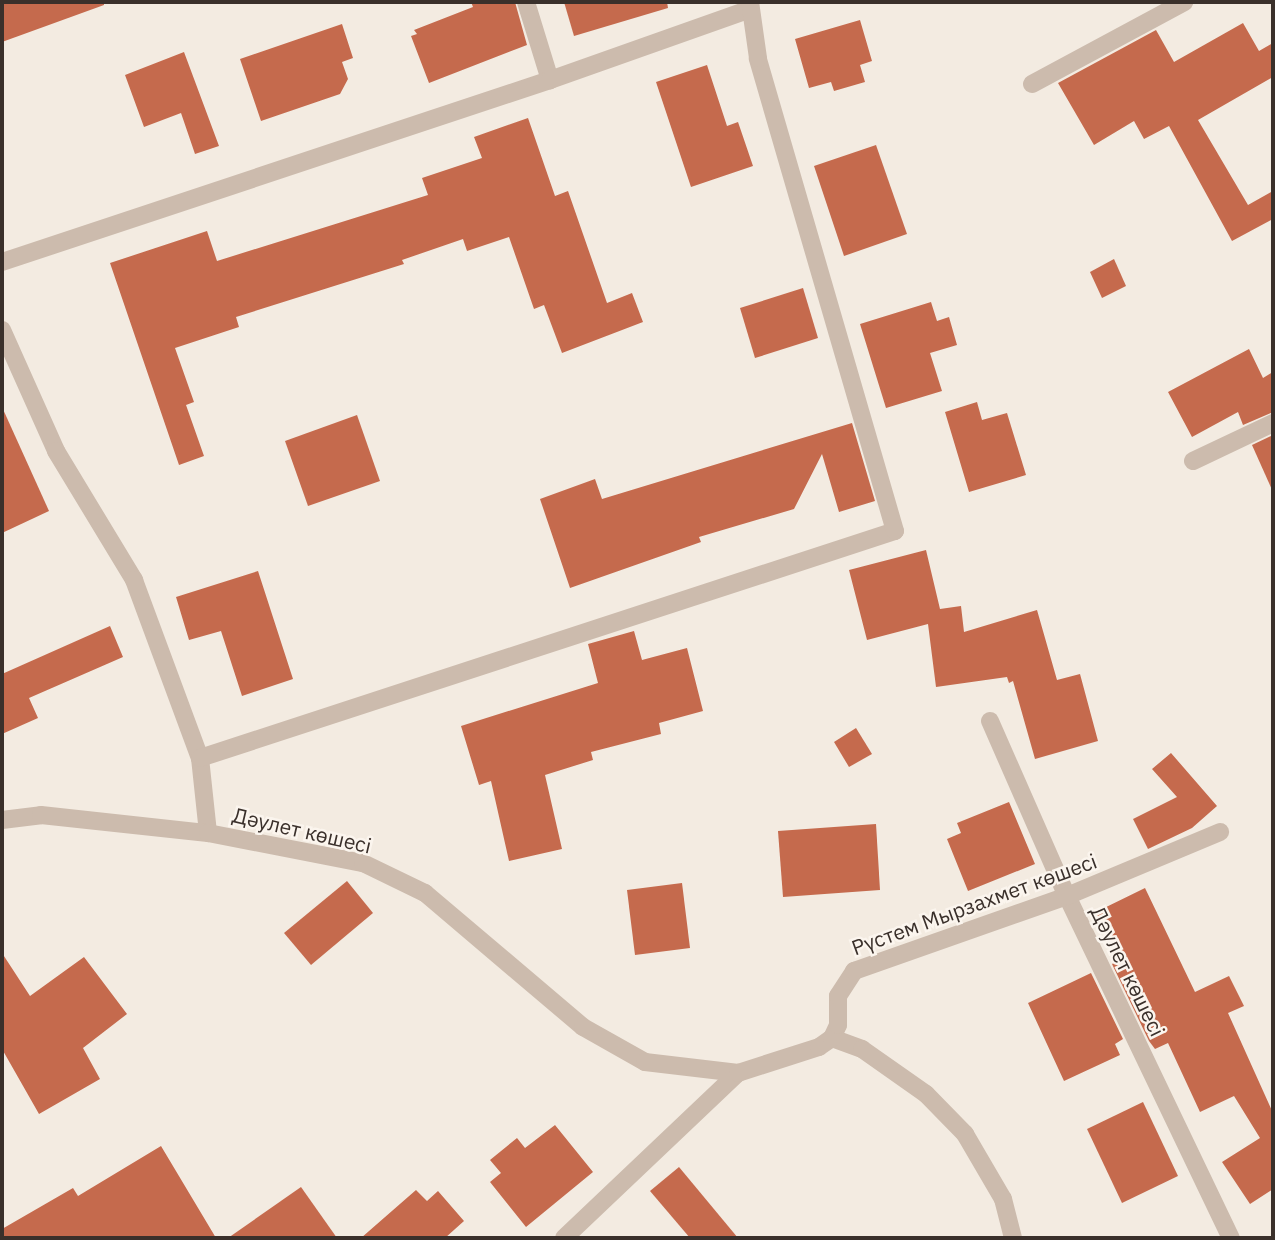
<!DOCTYPE html>
<html>
<head>
<meta charset="utf-8">
<style>
  body { margin:0 }
  #map { position:relative; width:1275px; height:1240px; overflow:hidden; background:#f3ebe1; font-family:"IBM Plex Sans",sans-serif }
  div>[style] { position:absolute }
  [style*='--x'] { left:calc(var(--x)*1px); top:calc(var(--y)*1px); width:calc(var(--w)*1px); rotate:calc(var(--a)*1deg) }
  .building>* { inset:0; background:#c56a4d }
  .minor>* { height:18px; margin:-9px; padding:0 9px; transform-origin:9px; border-radius:9px; background:#ccbbad }
  span { translate:-50% -50%; white-space:nowrap; text-align:center; line-height:1.15; -webkit-text-stroke:5px #fbf5ee; paint-order:stroke }
  .street-label { font-size:21px; color:#3a302b }
  .frame { position:absolute; inset:0; border:4px solid #3a302b; pointer-events:none }
</style>
</head>
<body>
<div id="map">
  <div class="building">
    <i style="clip-path:polygon(2px 2px,104px 2px,104px 5px,2px 42px)"></i>
    <i style="clip-path:polygon(471px 2px,515px 2px,527px 45px,429px 83px,411px 36px,417px 34px,414px 30px,473px 7px)"></i>
    <i style="clip-path:polygon(564px 2px,667px 2px,668px 8px,574px 36px)"></i>
    <i style="clip-path:polygon(860px 20px,872px 61px,860px 65px,865px 82px,834px 91px,831px 82px,809px 88px,795px 39px)"></i>
    <i style="clip-path:polygon(1243px 23px,1259px 51px,1273px 43px,1273px 77px,1198px 120px,1248px 205px,1273px 191px,1273px 219px,1232px 241px,1169px 126px,1144px 139px,1134px 121px,1094px 145px,1058px 83px,1156px 30px,1174px 62px)"></i>
    <i style="clip-path:polygon(342px 24px,353px 58px,342px 62px,348px 79px,340px 94px,261px 121px,240px 59px)"></i>
    <i style="clip-path:polygon(184px 52px,219px 146px,195px 154px,181px 113px,144px 127px,125px 75px)"></i>
    <i style="clip-path:polygon(707px 65px,727px 126px,738px 122px,753px 166px,691px 187px,656px 82px)"></i>
    <i style="clip-path:polygon(528px 118px,555px 196px,568px 191px,607px 303px,632px 293px,643px 322px,562px 353px,544px 305px,534px 309px,509px 237px,467px 251px,463px 239px,402px 260px,404px 264px,236px 317px,239px 327px,175px 348px,194px 402px,186px 405px,204px 456px,179px 465px,110px 263px,207px 231px,217px 261px,428px 195px,422px 178px,482px 158px,474px 137px)"></i>
    <i style="clip-path:polygon(876px 145px,907px 234px,844px 256px,814px 166px)"></i>
    <i style="clip-path:polygon(1114px 259px,1126px 286px,1102px 298px,1090px 272px)"></i>
    <i style="clip-path:polygon(803px 288px,818px 338px,755px 358px,740px 308px)"></i>
    <i style="clip-path:polygon(931px 302px,937px 321px,949px 317px,957px 345px,930px 353px,942px 391px,886px 408px,860px 324px)"></i>
    <i style="clip-path:polygon(1249px 349px,1263px 378px,1273px 372px,1273px 412px,1243px 425px,1238px 412px,1192px 437px,1168px 392px)"></i>
    <i style="clip-path:polygon(977px 402px,982px 420px,1007px 413px,1026px 475px,969px 492px,945px 412px)"></i>
    <i style="clip-path:polygon(2px 407px,49px 511px,2px 533px)"></i>
    <i style="clip-path:polygon(357px 415px,380px 481px,308px 506px,285px 441px)"></i>
    <i style="clip-path:polygon(852px 423px,875px 501px,839px 512px,822px 454px,794px 509px,699px 537px,701px 542px,570px 588px,540px 499px,595px 479px,602px 499px)"></i>
    <i style="clip-path:polygon(1273px 435px,1273px 492px,1252px 445px)"></i>
    <i style="clip-path:polygon(926px 550px,940px 609px,961px 606px,964px 632px,1037px 610px,1057px 680px,1080px 674px,1098px 741px,1035px 759px,1013px 681px,1009px 683px,1007px 677px,936px 687px,928px 624px,867px 640px,849px 570px)"></i>
    <i style="clip-path:polygon(258px 571px,293px 679px,242px 696px,221px 631px,189px 640px,176px 597px)"></i>
    <i style="clip-path:polygon(110px 626px,123px 657px,29px 698px,38px 718px,2px 734px,2px 674px)"></i>
    <i style="clip-path:polygon(634px 631px,642px 660px,687px 648px,703px 711px,659px 723px,661px 734px,591px 752px,593px 760px,545px 775px,562px 849px,509px 861px,491px 781px,479px 785px,461px 726px,598px 683px,588px 644px)"></i>
    <i style="clip-path:polygon(856px 728px,872px 754px,849px 767px,834px 742px)"></i>
    <i style="clip-path:polygon(1171px 753px,1217px 806px,1192px 828px,1148px 849px,1133px 819px,1177px 797px,1152px 769px)"></i>
    <i style="clip-path:polygon(1009px 802px,1035px 864px,968px 891px,947px 839px,961px 833px,957px 823px)"></i>
    <i style="clip-path:polygon(876px 824px,880px 890px,783px 897px,778px 831px)"></i>
    <i style="clip-path:polygon(347px 881px,373px 913px,311px 965px,284px 933px)"></i>
    <i style="clip-path:polygon(682px 883px,690px 948px,635px 955px,627px 890px)"></i>
    <i style="clip-path:polygon(1145px 888px,1195px 992px,1229px 976px,1244px 1006px,1228px 1013px,1273px 1113px,1273px 1189px,1250px 1204px,1222px 1162px,1260px 1138px,1234px 1096px,1200px 1112px,1168px 1043px,1155px 1049px,1149px 1041px,1112px 964px,1119px 960px,1096px 912px)"></i>
    <i style="clip-path:polygon(2px 953px,30px 996px,84px 957px,127px 1014px,83px 1048px,100px 1079px,39px 1114px,2px 1049px)"></i>
    <i style="clip-path:polygon(1091px 973px,1123px 1039px,1115px 1044px,1120px 1055px,1064px 1081px,1028px 1003px)"></i>
    <i style="clip-path:polygon(1143px 1102px,1178px 1176px,1122px 1203px,1087px 1129px)"></i>
    <i style="clip-path:polygon(555px 1125px,593px 1172px,526px 1227px,490px 1182px,501px 1173px,490px 1160px,517px 1138px,525px 1148px)"></i>
    <i style="clip-path:polygon(161px 1146px,216px 1238px,2px 1238px,2px 1229px,73px 1188px,78px 1196px)"></i>
    <i style="clip-path:polygon(679px 1167px,738px 1238px,690px 1238px,650px 1191px)"></i>
    <i style="clip-path:polygon(301px 1187px,337px 1238px,228px 1238px)"></i>
    <i style="clip-path:polygon(416px 1190px,427px 1201px,438px 1191px,464px 1221px,445px 1238px,361px 1238px)"></i>
  </div>
  <div class="minor">
    <i style="--x:526;--y:2;--w:82;--a:72.9"></i>
    <i style="--x:1032;--y:84;--w:173;--a:-28.3"></i>
    <i style="--x:2;--y:262;--w:577;--a:-18.37"></i>
    <i style="--x:550;--y:80;--w:212;--a:-19.5"></i>
    <i style="--x:2;--y:330;--w:133;--a:65.9"></i>
    <i style="--x:56;--y:451;--w:151;--a:58.8"></i>
    <i style="--x:134;--y:580;--w:190;--a:69.7"></i>
    <i style="--x:200;--y:758;--w:75;--a:83.9"></i>
    <i style="--x:1193;--y:461;--w:89;--a:-25.4"></i>
    <i style="--x:990;--y:721;--w:191;--a:66.3"></i>
    <i style="--x:1067;--y:896;--w:379;--a:64.4"></i>
    <i style="--x:200;--y:758;--w:731;--a:-18.09"></i>
    <i style="--x:895;--y:531;--w:492;--a:-106.2"></i>
    <i style="--x:758;--y:58;--w:57;--a:-98.1"></i>
    <i style="--x:2;--y:820;--w:39;--a:-7"></i>
    <i style="--x:41;--y:815;--w:168;--a:6.2"></i>
    <i style="--x:208;--y:833;--w:158;--a:11"></i>
    <i style="--x:363;--y:863;--w:69;--a:25.8"></i>
    <i style="--x:425;--y:893;--w:207;--a:40.3"></i>
    <i style="--x:583;--y:1027;--w:71;--a:29.4"></i>
    <i style="--x:645;--y:1062;--w:94;--a:6.7"></i>
    <i style="--x:832;--y:1038;--w:32;--a:20"></i>
    <i style="--x:862;--y:1049;--w:78;--a:35.1"></i>
    <i style="--x:926;--y:1094;--w:56;--a:45.7"></i>
    <i style="--x:965;--y:1134;--w:75;--a:59.7"></i>
    <i style="--x:1003;--y:1199;--w:40;--a:75.6"></i>
    <i style="--x:564;--y:1238;--w:240;--a:-43.5"></i>
    <i style="--x:738;--y:1073;--w:85;--a:-17.8"></i>
    <i style="--x:819;--y:1047;--w:16;--a:-35"></i>
    <i style="--x:832;--y:1038;--w:14;--a:-65"></i>
    <i style="--x:838;--y:1025;--w:29;--a:-90"></i>
    <i style="--x:838;--y:996;--w:30;--a:-57"></i>
    <i style="--x:854;--y:971;--w:226;--a:-19.4"></i>
    <i style="--x:1067;--y:896;--w:166;--a:-22.7"></i>
  </div>
  <div class="street-label">
    <span style="left:302px;top:830px;rotate:13deg">Дәулет көшесі</span>
    <span style="left:974px;top:904px;rotate:-20deg">Рүстем Мырзахмет көшесі</span>
    <span style="left:1128px;top:971px;rotate:64deg">Дәулет көшесі</span>
  </div>
  <div class="frame"></div>
</div>
</body>
</html>
